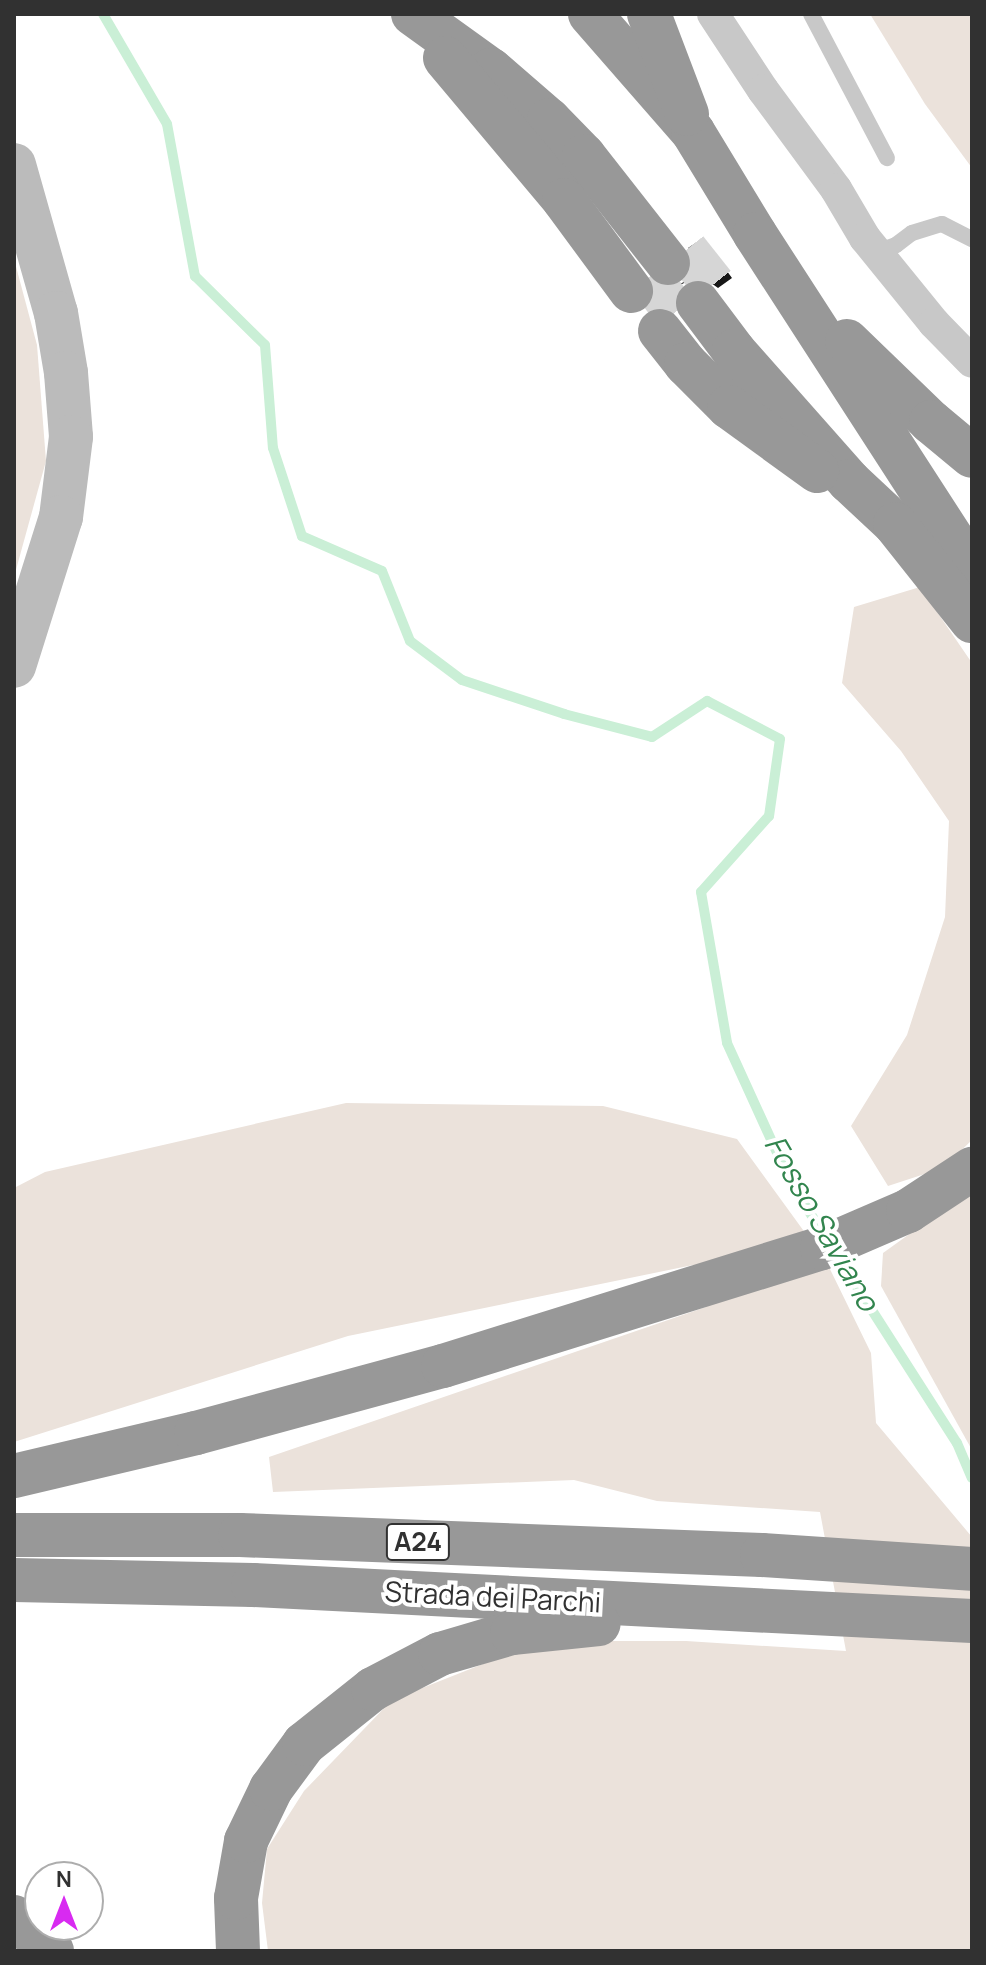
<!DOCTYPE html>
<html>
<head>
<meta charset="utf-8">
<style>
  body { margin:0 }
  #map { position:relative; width:986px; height:1965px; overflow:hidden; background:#fff; font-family:Manrope,sans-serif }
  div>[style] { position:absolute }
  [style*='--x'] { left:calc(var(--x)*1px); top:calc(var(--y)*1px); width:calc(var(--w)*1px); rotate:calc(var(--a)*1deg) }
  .green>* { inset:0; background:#ebe2db }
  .stream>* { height:10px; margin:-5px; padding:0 5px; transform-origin:5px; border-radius:5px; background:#caefd6 }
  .building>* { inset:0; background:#181818 }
  .motorway-tunnel>* { height:44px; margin-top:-22px; transform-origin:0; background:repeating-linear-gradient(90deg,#d6d6d6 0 44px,transparent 0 66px) }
  .service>* { height:16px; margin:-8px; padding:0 8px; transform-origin:8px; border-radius:8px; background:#c8c8c8 }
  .minor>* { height:32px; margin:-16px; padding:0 16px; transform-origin:16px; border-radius:16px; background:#c8c8c8 }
  .secondary>* { height:44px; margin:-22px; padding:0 22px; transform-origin:22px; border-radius:22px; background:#bbb }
  .motorway>* { height:44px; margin:-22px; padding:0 22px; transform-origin:22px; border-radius:22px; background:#989898 }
  span { translate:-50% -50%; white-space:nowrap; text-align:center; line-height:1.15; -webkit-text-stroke:8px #fff; paint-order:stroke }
  .shield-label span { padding:2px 6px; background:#fff; border:2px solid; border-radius:6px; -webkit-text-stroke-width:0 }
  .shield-label { font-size:26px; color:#313131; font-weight:700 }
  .street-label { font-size:28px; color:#313131 }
  .water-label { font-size:30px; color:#32854e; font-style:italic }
  .frame { position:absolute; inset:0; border:16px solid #313131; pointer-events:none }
  .north { position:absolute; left:24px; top:1861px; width:80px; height:80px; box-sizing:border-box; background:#fff; border:2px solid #adadad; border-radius:50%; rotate:0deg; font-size:22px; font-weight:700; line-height:32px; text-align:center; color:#313131 }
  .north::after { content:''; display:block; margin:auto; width:28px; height:36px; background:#d82af1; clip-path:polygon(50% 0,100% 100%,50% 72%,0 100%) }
</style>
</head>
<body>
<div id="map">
  <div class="green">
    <i style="clip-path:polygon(870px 14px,972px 14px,972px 168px,925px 104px)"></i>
    <i style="clip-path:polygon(14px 259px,37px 345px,46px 461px,14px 577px)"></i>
    <i style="clip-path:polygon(920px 587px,972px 663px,972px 1140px,943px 1168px,888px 1186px,851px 1126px,907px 1035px,945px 917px,949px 821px,901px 751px,842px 683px,854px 607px)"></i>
    <i style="clip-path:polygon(346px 1103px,603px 1106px,737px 1139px,827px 1263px,871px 1353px,876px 1423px,972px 1537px,972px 1951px,268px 1951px,262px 1903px,267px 1849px,304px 1791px,392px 1700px,541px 1641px,686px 1641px,846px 1651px,820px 1512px,657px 1501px,574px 1480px,273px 1492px,269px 1457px,706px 1307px,693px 1265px,348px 1336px,14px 1442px,14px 1188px,45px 1172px)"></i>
    <i style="clip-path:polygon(972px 1189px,972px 1450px,881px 1286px,883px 1253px)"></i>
  </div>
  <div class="stream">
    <i style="--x:103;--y:14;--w:127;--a:59.8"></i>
    <i style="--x:167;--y:124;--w:155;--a:79.6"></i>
    <i style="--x:195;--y:276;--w:98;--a:44.6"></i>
    <i style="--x:265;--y:345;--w:103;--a:85.6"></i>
    <i style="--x:273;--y:448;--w:93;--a:71.8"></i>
    <i style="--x:302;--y:536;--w:87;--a:23.6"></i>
    <i style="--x:382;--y:571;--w:75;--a:68.2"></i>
    <i style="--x:410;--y:641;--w:65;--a:36.9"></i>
    <i style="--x:462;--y:680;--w:108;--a:18.4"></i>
    <i style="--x:564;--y:714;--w:91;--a:14.6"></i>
    <i style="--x:652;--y:737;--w:66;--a:-33.2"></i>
    <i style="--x:707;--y:701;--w:82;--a:27.5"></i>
    <i style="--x:780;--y:739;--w:78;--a:98.1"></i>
    <i style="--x:769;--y:816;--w:102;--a:131.8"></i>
    <i style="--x:701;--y:892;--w:153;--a:80.2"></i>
    <i style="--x:727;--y:1043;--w:149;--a:65.5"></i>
    <i style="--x:789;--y:1179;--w:68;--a:58.2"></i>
    <i style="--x:836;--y:1254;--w:224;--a:57.4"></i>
    <i style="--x:957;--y:1443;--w:38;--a:67"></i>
  </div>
  <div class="building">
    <i style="clip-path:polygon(703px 238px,732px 278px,718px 288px,707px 280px,694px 278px,682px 284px,675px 292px,676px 312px,657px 306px,647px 310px,654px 300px,654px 283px,671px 288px,684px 282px,691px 272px,693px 260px,688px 248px)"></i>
  </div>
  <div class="motorway-tunnel">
    <i style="--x:686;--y:250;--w:50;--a:51.5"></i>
    <i style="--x:649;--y:277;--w:50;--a:53.1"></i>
  </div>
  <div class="service">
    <i style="--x:811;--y:14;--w:163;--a:62.2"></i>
    <i style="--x:876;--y:252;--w:21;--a:-19"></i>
    <i style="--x:896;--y:245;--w:20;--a:-37"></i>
    <i style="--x:912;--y:233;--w:31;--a:-17"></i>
    <i style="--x:942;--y:224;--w:34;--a:27"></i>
  </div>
  <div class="minor">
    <i style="--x:713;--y:14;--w:91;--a:56.7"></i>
    <i style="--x:763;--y:90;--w:123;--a:53.6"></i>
    <i style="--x:836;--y:189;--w:57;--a:59.4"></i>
    <i style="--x:865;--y:238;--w:109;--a:50.9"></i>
    <i style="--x:934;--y:323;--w:54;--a:45.7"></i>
  </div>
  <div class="secondary">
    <i style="--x:14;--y:165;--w:154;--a:74.2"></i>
    <i style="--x:56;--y:313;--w:61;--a:80.5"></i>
    <i style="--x:66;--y:373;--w:64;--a:85.5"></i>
    <i style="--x:71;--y:437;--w:81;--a:97.1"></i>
    <i style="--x:61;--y:517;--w:156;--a:107.5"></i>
  </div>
  <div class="motorway">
    <i style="--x:413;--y:14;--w:96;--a:35.7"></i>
    <i style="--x:491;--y:70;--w:77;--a:40.8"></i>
    <i style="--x:549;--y:120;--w:50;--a:45.8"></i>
    <i style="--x:584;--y:156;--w:136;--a:51.9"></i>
    <i style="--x:590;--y:14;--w:157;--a:48.9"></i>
    <i style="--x:693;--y:132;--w:119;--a:58.7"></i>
    <i style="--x:755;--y:234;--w:399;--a:57.1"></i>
    <i style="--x:649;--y:14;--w:107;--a:69.2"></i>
    <i style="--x:445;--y:58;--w:185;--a:50"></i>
    <i style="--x:564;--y:200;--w:113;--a:53.6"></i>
    <i style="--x:698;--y:303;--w:60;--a:53.1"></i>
    <i style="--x:734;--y:351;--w:174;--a:48.5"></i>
    <i style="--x:849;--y:481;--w:63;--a:43.1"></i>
    <i style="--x:895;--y:524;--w:124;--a:51.6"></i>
    <i style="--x:660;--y:331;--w:42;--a:51.8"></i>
    <i style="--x:686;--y:364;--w:61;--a:45"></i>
    <i style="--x:729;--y:407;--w:109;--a:36"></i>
    <i style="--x:847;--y:341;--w:117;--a:44"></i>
    <i style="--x:931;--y:422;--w:53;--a:39.7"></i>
    <i style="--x:14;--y:1476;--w:187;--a:-13.3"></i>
    <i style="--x:196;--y:1433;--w:256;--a:-15.2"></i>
    <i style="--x:443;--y:1366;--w:397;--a:-17.3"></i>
    <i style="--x:822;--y:1248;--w:94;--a:-23.3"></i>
    <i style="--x:908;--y:1211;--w:77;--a:-33.3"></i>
    <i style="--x:14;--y:1535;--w:226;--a:0"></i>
    <i style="--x:240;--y:1535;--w:522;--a:2.19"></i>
    <i style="--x:762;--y:1555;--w:210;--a:3.8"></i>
    <i style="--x:14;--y:1580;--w:239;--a:1.2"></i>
    <i style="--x:253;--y:1585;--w:720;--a:2.87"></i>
    <i style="--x:14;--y:1917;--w:51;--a:41.8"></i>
    <i style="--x:238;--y:1951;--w:53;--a:-92.2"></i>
    <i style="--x:236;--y:1898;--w:58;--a:-80"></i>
    <i style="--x:246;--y:1841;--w:58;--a:-64.3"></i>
    <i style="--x:271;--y:1789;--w:56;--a:-53.7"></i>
    <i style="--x:304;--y:1744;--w:88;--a:-38.6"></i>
    <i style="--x:373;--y:1689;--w:76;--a:-27.6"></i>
    <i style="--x:440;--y:1654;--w:75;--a:-16.3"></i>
    <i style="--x:512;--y:1633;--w:87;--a:-5.9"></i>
  </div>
  <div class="shield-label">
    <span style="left:418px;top:1542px">A24</span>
  </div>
  <div class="street-label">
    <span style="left:493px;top:1596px;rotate:3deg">Strada dei Parchi</span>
  </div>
  <div class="water-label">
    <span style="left:822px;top:1223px;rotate:60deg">Fosso Saviano</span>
  </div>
  <div class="frame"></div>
  <div class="north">N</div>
</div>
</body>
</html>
